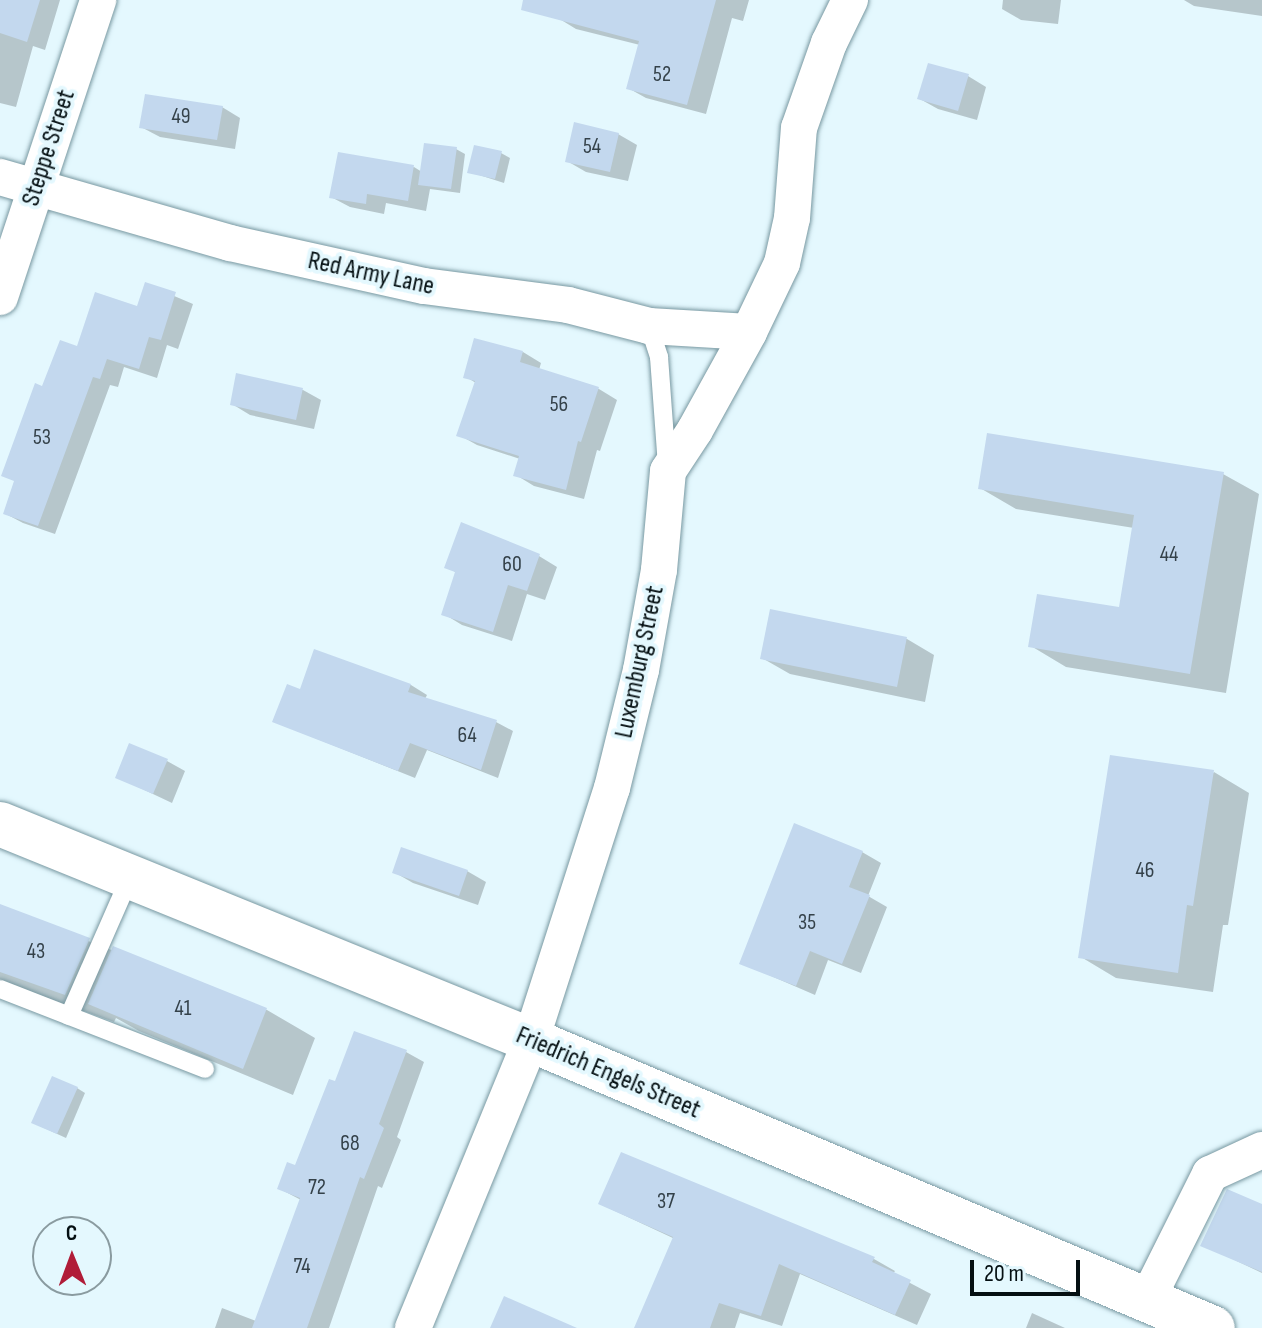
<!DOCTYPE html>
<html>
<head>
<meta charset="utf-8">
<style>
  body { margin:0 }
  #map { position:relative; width:1262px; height:1328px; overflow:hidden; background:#e4f8fe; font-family:"Sofia Sans Condensed",sans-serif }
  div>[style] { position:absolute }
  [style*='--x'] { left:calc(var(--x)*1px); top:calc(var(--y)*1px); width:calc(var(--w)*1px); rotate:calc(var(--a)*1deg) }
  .shadow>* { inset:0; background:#0003 }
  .building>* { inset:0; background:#c3d8ee }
  .roads { filter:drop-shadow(0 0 2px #7898a1) drop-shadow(0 0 2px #7898a1) }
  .service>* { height:18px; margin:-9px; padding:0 9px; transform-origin:9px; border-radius:9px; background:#fff }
  .minor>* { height:36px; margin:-18px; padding:0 18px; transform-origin:18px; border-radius:18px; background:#fff }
  .tertiary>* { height:44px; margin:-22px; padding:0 22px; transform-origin:22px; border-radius:22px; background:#fff }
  span { translate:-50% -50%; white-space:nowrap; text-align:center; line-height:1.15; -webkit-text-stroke:8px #e4f8fe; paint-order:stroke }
  .number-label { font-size:22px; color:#344149 }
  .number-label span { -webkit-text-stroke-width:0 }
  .street-label { font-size:26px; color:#040f12 }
  .north { position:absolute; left:32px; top:1216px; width:80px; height:80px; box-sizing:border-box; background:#e4f8fe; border:2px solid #8a9ba0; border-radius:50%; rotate:359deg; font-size:22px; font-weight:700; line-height:32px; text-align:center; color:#040f12 }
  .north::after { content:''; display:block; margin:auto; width:28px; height:36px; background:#b01c38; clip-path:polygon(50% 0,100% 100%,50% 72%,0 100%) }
  .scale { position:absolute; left:970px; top:1260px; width:110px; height:36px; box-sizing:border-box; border:4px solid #040f12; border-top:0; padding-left:10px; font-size:24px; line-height:28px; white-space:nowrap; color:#040f12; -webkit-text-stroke:6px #e4f8fe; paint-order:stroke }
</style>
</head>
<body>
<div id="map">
  <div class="shadow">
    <i style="clip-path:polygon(0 0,60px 0,45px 50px,33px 46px,16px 107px,0 103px)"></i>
    <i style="clip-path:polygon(563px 0,749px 0,743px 21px,732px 18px,706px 114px,646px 98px,628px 88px,640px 45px,576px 29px,558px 18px)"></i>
    <i style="clip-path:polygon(1003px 0,1061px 0,1058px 24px,1021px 20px,1002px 9px)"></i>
    <i style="clip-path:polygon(1184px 0,1262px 0,1262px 16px,1194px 6px)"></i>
    <i style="clip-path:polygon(968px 76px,986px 87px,977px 120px,938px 109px,920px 99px)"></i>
    <i style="clip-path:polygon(222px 107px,240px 118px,235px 149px,160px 137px,141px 127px)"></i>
    <i style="clip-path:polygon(618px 134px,637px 145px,628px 181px,586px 172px,567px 161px)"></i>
    <i style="clip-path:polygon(456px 149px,465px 154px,460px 193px,430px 189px,426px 211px,386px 203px,384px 214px,350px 207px,331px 197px,414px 167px,422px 172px)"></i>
    <i style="clip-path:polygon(501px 153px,510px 158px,504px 183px,470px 172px)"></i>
    <i style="clip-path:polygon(146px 284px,193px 304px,178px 349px,167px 345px,157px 378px,124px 367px,118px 387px,110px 385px,55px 534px,23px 523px,6px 514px,43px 388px,78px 348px,139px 308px)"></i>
    <i style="clip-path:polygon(523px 352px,541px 363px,539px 370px,599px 389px,617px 400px,600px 451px,597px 450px,584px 499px,534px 486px,516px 475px,520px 459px,477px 445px,459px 435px,476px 383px,466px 377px)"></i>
    <i style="clip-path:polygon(238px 376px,303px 390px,321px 400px,314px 429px,250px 415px,232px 404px)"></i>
    <i style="clip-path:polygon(1223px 474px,1259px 494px,1226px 693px,1066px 667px,1031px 646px,1120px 610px,1134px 528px,1016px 509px,980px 488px)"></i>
    <i style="clip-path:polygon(539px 556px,557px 567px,545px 600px,527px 594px,512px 641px,462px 625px,444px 614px,457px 573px,447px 567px)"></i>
    <i style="clip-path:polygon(772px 612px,907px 639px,934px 655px,925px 702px,790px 674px,762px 658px)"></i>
    <i style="clip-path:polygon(315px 652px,411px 685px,427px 695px,425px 699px,496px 722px,513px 731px,498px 778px,427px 750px,415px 778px,275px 722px,301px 691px)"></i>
    <i style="clip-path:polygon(167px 761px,185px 771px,172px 803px,117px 777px)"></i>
    <i style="clip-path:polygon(1214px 772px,1249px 793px,1228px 925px,1223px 925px,1213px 992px,1116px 978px,1081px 957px)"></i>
    <i style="clip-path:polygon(862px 852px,881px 863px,868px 896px,887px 907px,861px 973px,828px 960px,815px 995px,741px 963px)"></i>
    <i style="clip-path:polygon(467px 871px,486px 882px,478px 905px,413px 883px,394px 872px)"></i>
    <i style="clip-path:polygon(0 907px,267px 1010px,315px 1038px,293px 1095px,139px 1031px,116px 1018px,114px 1022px,0 981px)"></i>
    <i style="clip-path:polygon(406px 1052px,424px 1062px,397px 1137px,401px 1140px,382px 1188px,378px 1186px,329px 1328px,215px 1328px,222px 1308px,256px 1321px,301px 1200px,280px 1189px,296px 1167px,337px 1084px)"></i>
    <i style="clip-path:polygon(77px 1088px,85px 1093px,66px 1138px,42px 1127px)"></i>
    <i style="clip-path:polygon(600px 1204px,874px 1259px,895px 1271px,893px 1274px,931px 1294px,917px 1325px,800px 1274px,782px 1326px,740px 1313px,735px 1328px,637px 1328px,675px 1239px)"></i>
    <i style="clip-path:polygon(1262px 1206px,1262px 1273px,1203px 1245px)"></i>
    <i style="clip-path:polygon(1032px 1313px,1065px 1328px,1026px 1328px)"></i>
  </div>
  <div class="building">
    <i style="clip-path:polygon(0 0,40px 0,27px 42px,0 33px)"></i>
    <i style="clip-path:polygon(523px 0,716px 0,687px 105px,626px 89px,639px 41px,521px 10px)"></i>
    <i style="clip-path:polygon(928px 63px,969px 74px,958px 111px,917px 99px)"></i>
    <i style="clip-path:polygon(145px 94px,223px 106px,217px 140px,139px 128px)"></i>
    <i style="clip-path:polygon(574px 122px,619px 133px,610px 172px,565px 162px)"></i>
    <i style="clip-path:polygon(424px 143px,457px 147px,451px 189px,418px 185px)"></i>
    <i style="clip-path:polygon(474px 145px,502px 151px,495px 179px,467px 173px)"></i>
    <i style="clip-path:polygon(338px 152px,414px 165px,408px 201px,367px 194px,366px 204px,329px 198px)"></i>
    <i style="clip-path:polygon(145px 282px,176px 292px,161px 340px,149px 337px,139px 369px,107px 359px,100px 379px,93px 377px,38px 526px,3px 514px,14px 481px,1px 476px,35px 383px,42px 386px,60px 340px,77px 346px,95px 292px,137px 306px)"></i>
    <i style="clip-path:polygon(474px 338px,523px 351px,520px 362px,599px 387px,581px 442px,578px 441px,566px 490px,513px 476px,519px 456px,456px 436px,475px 381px,463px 378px)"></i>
    <i style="clip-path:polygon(236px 373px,303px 388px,296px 420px,230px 405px)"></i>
    <i style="clip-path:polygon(987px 433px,1224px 472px,1190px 674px,1028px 647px,1037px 594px,1119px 607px,1134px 515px,978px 489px)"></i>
    <i style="clip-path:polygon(461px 522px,540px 554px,527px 591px,508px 585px,493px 632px,441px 615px,455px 572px,444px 568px)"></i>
    <i style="clip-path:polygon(770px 609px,907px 637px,897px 687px,760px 659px)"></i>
    <i style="clip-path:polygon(314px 649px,411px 684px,408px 692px,497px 720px,481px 770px,410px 743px,398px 771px,272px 722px,287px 684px,300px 689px)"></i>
    <i style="clip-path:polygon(129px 743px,168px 759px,153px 794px,115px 778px)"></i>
    <i style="clip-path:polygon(1110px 755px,1214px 770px,1193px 906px,1187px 905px,1178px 973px,1078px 958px)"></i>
    <i style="clip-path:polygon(794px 823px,863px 851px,849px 887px,870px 895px,842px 964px,810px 951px,796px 986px,739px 964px)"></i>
    <i style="clip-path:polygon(401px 847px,468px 870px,459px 896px,392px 873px)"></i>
    <i style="clip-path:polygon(0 904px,90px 938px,65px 995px,0 972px)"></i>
    <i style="clip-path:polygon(113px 946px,267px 1008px,243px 1069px,88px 1004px)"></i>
    <i style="clip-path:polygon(354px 1031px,407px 1050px,379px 1124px,384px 1128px,364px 1179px,360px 1177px,307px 1328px,252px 1328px,300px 1198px,277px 1189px,287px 1162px,295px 1165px,329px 1079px,335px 1081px)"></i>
    <i style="clip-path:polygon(52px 1076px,78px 1087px,57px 1134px,31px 1123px)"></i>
    <i style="clip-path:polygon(621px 1152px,875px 1257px,872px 1262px,911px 1280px,895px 1315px,779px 1264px,761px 1316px,719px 1303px,710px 1328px,634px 1328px,673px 1237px,598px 1204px)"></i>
    <i style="clip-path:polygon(1227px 1189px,1262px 1204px,1262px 1272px,1200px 1246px)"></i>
    <i style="clip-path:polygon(504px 1296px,577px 1328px,490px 1328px)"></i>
  </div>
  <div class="roads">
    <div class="service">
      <i style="--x:649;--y:326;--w:33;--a:72"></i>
      <i style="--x:659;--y:357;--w:109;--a:85.8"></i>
      <i style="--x:0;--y:989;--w:220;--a:21.3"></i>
      <i style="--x:69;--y:1016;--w:152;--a:-66.3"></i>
    </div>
    <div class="minor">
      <i style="--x:0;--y:177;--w:239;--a:16"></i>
      <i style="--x:230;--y:243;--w:199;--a:12.5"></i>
      <i style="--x:424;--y:286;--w:145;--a:7.5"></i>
      <i style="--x:568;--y:305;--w:84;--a:14.5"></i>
      <i style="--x:649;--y:326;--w:100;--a:3.4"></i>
      <i style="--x:0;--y:297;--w:313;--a:-71.7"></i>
      <i style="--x:1147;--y:1300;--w:141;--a:-63.4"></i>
      <i style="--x:1210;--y:1174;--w:57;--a:-24.8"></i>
      <i style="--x:413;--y:1328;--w:311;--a:-67.7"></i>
      <i style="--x:531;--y:1040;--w:265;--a:-72.2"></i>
      <i style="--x:612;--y:788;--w:122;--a:-76.2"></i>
      <i style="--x:641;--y:670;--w:102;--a:-79.8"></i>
      <i style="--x:659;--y:570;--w:99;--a:-84.8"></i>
      <i style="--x:668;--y:471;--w:49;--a:-56.6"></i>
      <i style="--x:695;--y:430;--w:112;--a:-61.1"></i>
      <i style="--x:749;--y:332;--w:76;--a:-64.4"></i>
      <i style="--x:782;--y:263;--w:46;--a:-77.5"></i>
      <i style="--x:792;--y:218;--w:90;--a:-85.6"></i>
      <i style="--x:799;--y:128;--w:90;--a:-70.6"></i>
      <i style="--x:829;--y:43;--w:48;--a:-64"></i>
    </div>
    <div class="tertiary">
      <i style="--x:0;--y:824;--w:573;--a:22.14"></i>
      <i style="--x:531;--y:1040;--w:740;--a:22.89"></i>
    </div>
  </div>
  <div class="number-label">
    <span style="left:662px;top:75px">52</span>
    <span style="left:181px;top:117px">49</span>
    <span style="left:592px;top:147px">54</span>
    <span style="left:559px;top:405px">56</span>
    <span style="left:42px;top:438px">53</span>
    <span style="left:1169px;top:555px">44</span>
    <span style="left:512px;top:565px">60</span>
    <span style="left:467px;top:736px">64</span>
    <span style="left:1145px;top:871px">46</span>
    <span style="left:807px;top:923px">35</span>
    <span style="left:36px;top:952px">43</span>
    <span style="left:183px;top:1009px">41</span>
    <span style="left:350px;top:1144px">68</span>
    <span style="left:317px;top:1188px">72</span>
    <span style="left:666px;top:1202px">37</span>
    <span style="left:302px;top:1267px">74</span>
  </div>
  <div class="street-label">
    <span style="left:49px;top:148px;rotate:-72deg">Steppe Street</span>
    <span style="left:371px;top:274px;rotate:12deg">Red Army Lane</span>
    <span style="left:640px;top:662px;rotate:-78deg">Luxemburg Street</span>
    <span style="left:608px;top:1073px;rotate:23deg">Friedrich Engels Street</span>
  </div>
  <div class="north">С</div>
  <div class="scale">20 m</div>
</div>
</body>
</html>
